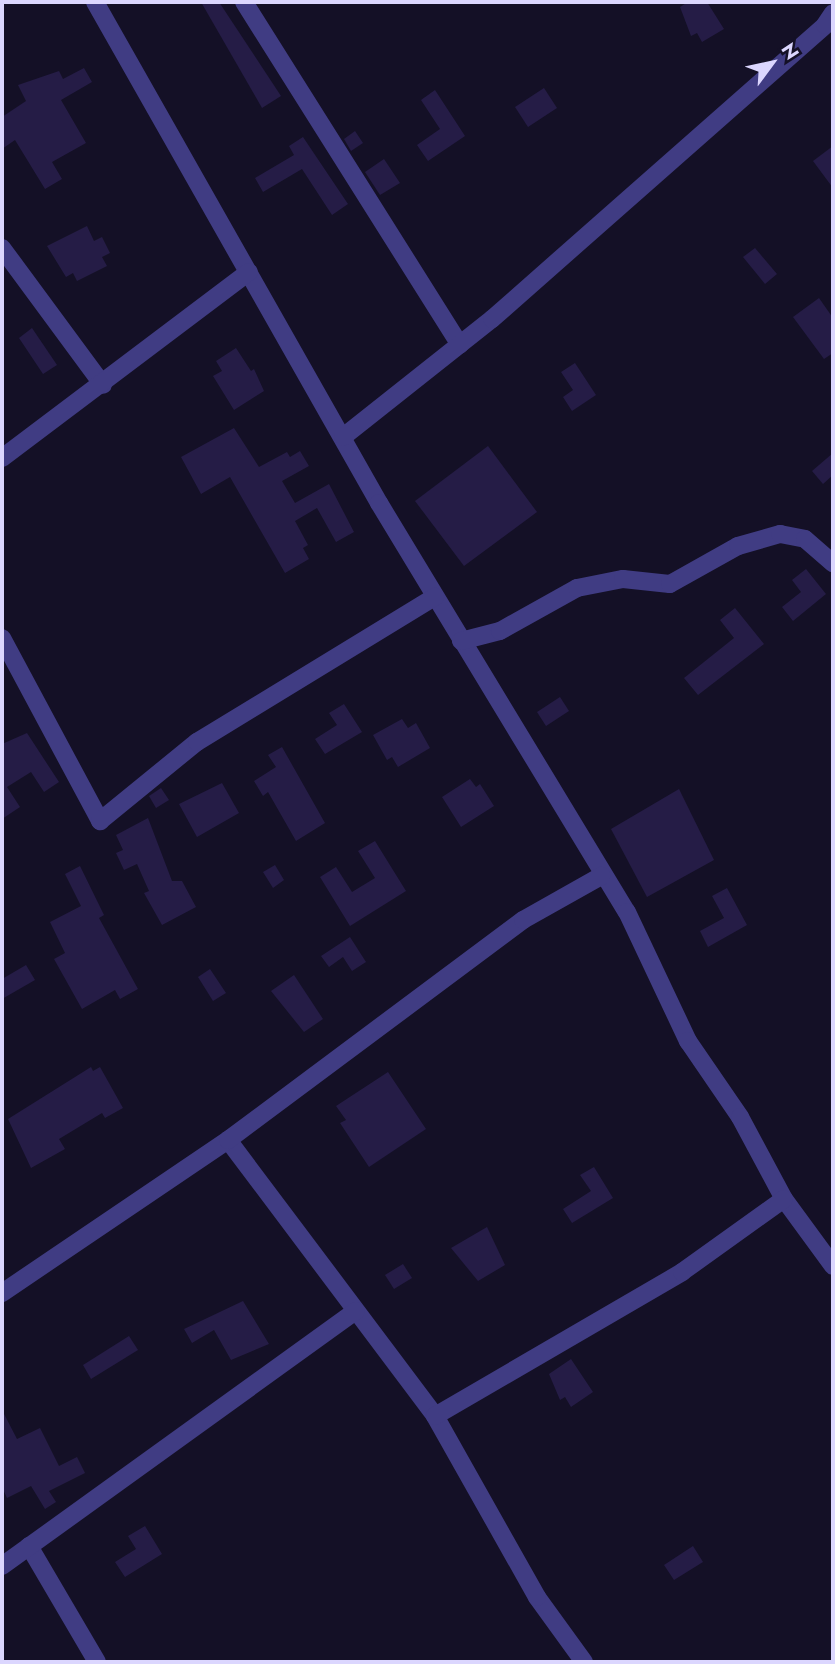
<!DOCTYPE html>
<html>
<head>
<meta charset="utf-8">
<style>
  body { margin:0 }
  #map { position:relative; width:835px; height:1664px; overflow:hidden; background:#141026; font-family:Jost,sans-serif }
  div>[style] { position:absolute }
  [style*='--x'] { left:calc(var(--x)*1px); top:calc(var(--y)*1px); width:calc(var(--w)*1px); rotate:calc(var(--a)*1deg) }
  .building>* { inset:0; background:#251c46 }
  .minor>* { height:18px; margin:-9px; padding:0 9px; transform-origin:9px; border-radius:9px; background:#403c83 }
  span { translate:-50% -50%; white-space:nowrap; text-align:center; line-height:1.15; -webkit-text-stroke:7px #141026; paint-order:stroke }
  .frame { position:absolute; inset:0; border:4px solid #dbd6fe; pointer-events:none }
  .north { position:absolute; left:737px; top:28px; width:70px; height:70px; -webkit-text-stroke:5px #141026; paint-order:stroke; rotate:57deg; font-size:19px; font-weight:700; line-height:28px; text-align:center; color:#dbd6fe }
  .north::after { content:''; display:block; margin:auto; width:24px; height:32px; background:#dbd6fe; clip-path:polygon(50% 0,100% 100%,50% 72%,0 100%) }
</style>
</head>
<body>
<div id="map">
  <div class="building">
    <i style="clip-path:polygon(201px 2px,219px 2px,281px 96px,262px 108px)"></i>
    <i style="clip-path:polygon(688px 2px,707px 2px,724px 29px,702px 42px,697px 33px,691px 36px,680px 7px)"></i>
    <i style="clip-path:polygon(84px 68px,92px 82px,61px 100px,86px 143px,52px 162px,62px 179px,45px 189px,15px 140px,2px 149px,2px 117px,26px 101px,18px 85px,59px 71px,63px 79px)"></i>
    <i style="clip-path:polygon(544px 88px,557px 108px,528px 127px,515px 107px)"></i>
    <i style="clip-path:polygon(435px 90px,465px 136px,428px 161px,417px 145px,440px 129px,421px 100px)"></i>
    <i style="clip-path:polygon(355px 131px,363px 143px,351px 151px,344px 139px)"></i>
    <i style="clip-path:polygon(303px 137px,348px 204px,332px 215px,302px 169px,263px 192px,255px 178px,294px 155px,289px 146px)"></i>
    <i style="clip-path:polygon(833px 146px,833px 188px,813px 161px)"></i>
    <i style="clip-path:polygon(384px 159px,400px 183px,380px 195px,365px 172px)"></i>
    <i style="clip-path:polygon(87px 226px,94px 241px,102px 237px,110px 253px,102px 257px,107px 266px,77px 281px,73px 273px,66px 277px,47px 246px)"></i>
    <i style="clip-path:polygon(755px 248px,777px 274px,765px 284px,743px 257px)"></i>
    <i style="clip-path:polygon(819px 298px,833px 318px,833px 353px,824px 359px,793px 317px)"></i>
    <i style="clip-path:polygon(32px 328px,57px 365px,43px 374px,19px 338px)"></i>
    <i style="clip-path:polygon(236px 348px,251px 371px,254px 369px,264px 391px,234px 410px,213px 376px,222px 371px,216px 361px)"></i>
    <i style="clip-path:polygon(575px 363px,596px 395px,572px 411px,563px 397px,573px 390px,561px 372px)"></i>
    <i style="clip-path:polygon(234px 428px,259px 467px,287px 452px,290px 457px,300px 451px,309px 466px,282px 481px,295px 503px,329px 484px,354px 532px,336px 542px,317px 508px,295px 521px,308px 545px,303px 548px,309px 559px,285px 573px,230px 477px,201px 494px,181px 457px)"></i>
    <i style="clip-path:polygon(488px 446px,537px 512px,464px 566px,415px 501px)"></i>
    <i style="clip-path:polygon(833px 453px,833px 475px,823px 484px,812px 471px)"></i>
    <i style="clip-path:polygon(806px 569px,826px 594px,793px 621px,782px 607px,801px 592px,792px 580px)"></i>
    <i style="clip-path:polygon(735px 608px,764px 644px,698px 695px,684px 678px,734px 638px,720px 620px)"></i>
    <i style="clip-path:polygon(560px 697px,569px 711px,546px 726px,537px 712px)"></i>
    <i style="clip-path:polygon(344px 704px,362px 732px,325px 754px,315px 739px,337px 725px,329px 713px)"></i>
    <i style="clip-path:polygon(402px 719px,408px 728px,416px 723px,430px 748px,398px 767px,392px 757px,387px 760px,373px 735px)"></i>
    <i style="clip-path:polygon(27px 733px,59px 782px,44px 792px,31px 772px,7px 787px,20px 807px,2px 819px,2px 744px)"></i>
    <i style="clip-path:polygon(282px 747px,325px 823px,296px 841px,268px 792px,263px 796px,254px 781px,276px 767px,268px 755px)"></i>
    <i style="clip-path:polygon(470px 779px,476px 787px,480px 784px,494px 806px,461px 827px,442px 797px)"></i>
    <i style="clip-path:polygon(222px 783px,239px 813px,197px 837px,179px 804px)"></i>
    <i style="clip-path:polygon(161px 788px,169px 800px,156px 808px,149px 796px)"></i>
    <i style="clip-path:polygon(679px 789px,714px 860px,647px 897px,611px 829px)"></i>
    <i style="clip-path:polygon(148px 818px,172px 881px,182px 881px,196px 907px,162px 925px,144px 893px,149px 891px,137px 864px,124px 870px,116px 853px,123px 850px,116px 835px)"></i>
    <i style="clip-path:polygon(375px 841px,406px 891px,350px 926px,320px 877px,336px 867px,352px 892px,375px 878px,358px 851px)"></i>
    <i style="clip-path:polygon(275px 865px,284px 880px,273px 888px,263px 872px)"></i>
    <i style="clip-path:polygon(80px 866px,104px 915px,99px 918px,138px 989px,120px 999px,115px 990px,82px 1009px,54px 959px,65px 953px,50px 922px,81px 906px,65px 874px)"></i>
    <i style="clip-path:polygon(727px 888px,747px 925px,708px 947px,700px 931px,724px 918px,712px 896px)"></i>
    <i style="clip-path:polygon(350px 937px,366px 962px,352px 971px,343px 957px,329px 967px,321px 956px)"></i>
    <i style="clip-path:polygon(26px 965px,35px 980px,2px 999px,2px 979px)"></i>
    <i style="clip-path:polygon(210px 969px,226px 993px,213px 1001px,198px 977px)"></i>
    <i style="clip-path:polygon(294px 975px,323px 1019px,304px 1032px,271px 991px)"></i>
    <i style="clip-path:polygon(91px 1067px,93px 1071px,100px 1067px,123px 1108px,105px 1118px,102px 1113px,59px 1139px,65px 1149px,31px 1168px,8px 1119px)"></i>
    <i style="clip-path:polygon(388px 1072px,426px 1129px,369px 1167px,340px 1123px,346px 1120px,336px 1106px)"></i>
    <i style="clip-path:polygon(594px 1167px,613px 1198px,572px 1223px,563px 1209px,591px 1191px,580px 1175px)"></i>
    <i style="clip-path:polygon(487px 1227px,505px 1265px,478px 1281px,451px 1248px)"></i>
    <i style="clip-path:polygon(403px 1264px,412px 1278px,394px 1289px,385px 1275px)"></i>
    <i style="clip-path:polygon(243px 1301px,269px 1344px,231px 1360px,214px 1330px,192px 1343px,184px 1329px)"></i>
    <i style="clip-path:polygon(129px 1336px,138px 1350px,91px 1379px,83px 1365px)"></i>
    <i style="clip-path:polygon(571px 1359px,593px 1392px,571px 1407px,565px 1397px,560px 1400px,549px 1374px)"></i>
    <i style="clip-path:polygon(2px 1410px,17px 1439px,40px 1428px,59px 1466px,77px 1457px,85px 1473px,49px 1491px,56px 1502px,45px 1509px,31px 1486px,7px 1498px,2px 1487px)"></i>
    <i style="clip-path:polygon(145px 1526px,162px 1554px,125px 1577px,115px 1562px,136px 1549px,128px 1536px)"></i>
    <i style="clip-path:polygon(693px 1546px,703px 1562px,674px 1580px,664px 1565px)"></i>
  </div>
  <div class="minor">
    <i style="--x:95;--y:2;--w:576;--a:60.45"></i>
    <i style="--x:379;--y:503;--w:478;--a:58.8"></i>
    <i style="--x:627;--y:912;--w:143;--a:64.7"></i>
    <i style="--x:688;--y:1041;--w:92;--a:55.6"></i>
    <i style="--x:740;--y:1117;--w:93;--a:61.8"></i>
    <i style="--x:784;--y:1199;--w:83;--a:53.8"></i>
    <i style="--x:244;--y:2;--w:405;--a:57.8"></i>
    <i style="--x:2;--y:248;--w:170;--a:53.6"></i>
    <i style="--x:343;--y:437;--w:190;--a:-38.4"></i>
    <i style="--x:492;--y:319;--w:444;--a:-41.4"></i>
    <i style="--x:825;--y:25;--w:14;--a:-56"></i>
    <i style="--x:2;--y:458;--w:309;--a:-37"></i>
    <i style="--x:2;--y:638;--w:208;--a:61.8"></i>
    <i style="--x:100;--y:821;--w:125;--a:-39.2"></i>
    <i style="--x:197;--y:742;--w:279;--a:-31.4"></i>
    <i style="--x:461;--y:641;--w:40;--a:-14.4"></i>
    <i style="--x:500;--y:631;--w:88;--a:-29.2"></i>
    <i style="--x:577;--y:588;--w:47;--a:-11.1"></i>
    <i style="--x:623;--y:579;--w:47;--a:6.1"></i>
    <i style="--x:670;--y:584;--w:78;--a:-29.2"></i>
    <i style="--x:738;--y:546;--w:44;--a:-15.9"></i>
    <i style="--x:780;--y:534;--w:25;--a:11"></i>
    <i style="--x:805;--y:539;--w:37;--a:41"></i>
    <i style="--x:228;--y:1140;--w:345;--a:53.1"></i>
    <i style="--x:2;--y:1293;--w:273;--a:-34.1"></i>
    <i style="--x:228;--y:1140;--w:368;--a:-36.7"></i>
    <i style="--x:523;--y:920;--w:90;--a:-29.4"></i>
    <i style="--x:29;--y:1546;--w:134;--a:59.6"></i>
    <i style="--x:2;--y:1566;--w:436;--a:-35.8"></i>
    <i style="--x:584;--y:1662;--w:80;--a:-125.9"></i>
    <i style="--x:537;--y:1597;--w:208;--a:-119.4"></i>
    <i style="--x:435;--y:1416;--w:286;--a:-30.2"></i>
    <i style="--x:682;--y:1272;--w:125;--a:-35.6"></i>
  </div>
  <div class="frame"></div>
  <div class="north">N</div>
</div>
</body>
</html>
